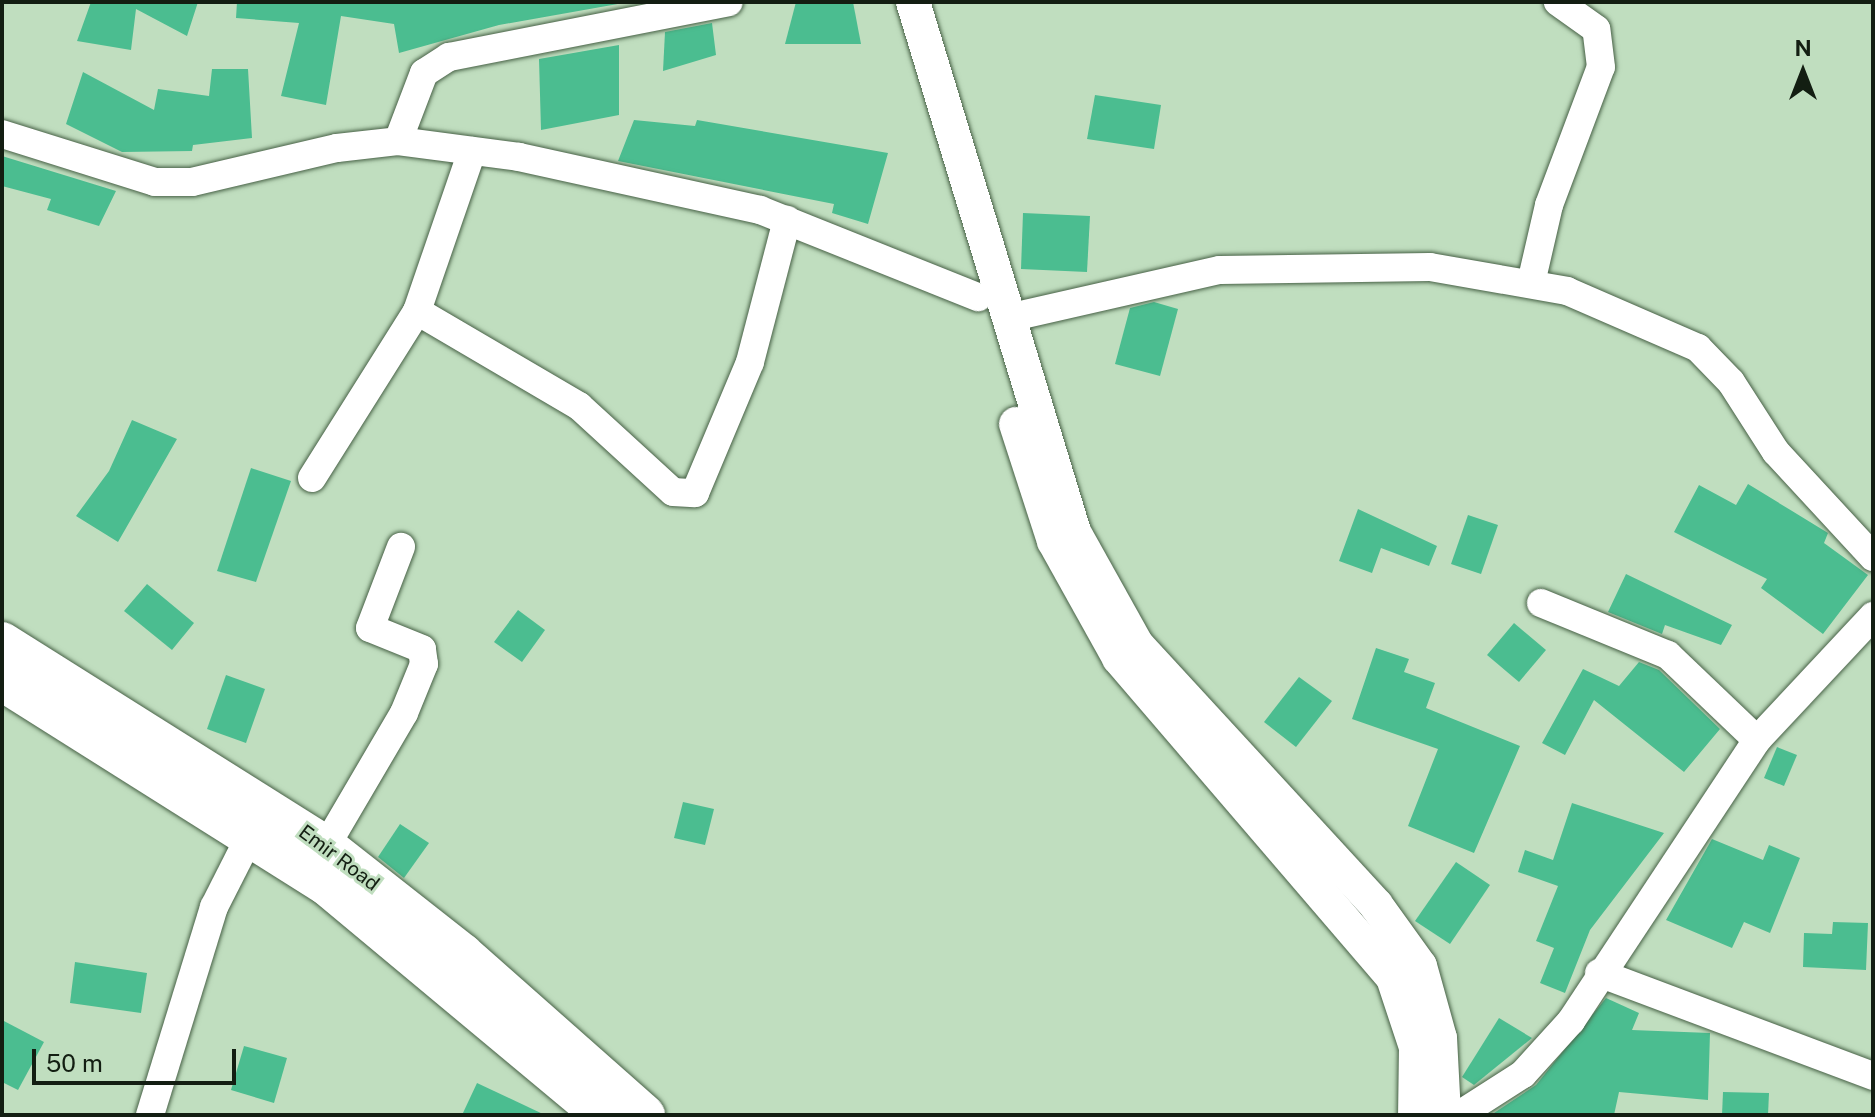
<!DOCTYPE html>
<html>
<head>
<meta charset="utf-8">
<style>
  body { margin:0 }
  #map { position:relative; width:1875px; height:1117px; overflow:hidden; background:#c0debf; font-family:"Public Sans",sans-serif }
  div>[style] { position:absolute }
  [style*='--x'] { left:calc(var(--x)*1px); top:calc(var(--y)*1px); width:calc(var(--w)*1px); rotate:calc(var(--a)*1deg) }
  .building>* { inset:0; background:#4bbd90 }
  .roads { filter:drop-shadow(0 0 2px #476146) drop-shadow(0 0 2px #476146) }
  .minor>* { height:28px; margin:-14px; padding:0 14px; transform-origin:14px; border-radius:14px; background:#fff }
  .major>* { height:34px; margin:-17px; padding:0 17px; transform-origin:17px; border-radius:17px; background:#fff }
  .highway>* { height:40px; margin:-20px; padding:0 20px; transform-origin:20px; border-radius:20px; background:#fff }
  span { translate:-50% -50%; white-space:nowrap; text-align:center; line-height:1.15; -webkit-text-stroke:6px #c0debf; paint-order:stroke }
  .street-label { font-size:20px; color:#131e12 }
  .frame { position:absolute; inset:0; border:4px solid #131e12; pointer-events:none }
  .north { position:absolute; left:1763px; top:32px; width:80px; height:80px; -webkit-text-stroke:6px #c0debf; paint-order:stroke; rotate:0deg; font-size:22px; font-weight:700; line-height:32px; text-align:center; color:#131e12 }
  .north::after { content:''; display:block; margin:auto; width:28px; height:36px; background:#131e12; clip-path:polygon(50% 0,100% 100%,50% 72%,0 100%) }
  .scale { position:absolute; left:32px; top:1049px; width:204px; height:36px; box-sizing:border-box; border:4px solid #131e12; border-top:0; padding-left:10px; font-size:24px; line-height:28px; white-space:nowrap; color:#131e12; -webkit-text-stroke:6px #c0debf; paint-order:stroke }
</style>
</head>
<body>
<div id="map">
  <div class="building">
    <i style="clip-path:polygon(91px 2px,198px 2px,187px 36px,136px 9px,131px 50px,77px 41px)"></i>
    <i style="clip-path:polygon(237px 2px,629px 2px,499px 25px,399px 53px,394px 24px,341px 16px,326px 105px,281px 96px,299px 23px,236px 18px)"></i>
    <i style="clip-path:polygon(796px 2px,853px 2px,861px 44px,785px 44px)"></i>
    <i style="clip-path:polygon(712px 23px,716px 55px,663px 71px,665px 32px)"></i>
    <i style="clip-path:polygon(619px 45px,619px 115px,541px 130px,539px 59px)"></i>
    <i style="clip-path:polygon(212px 69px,248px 69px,252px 138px,193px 145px,192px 151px,122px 152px,66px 124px,83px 72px,154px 110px,158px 89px,209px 96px)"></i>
    <i style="clip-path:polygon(1095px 95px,1161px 105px,1154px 149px,1087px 139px)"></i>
    <i style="clip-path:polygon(634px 120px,695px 126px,697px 120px,888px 153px,868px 224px,832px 213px,834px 204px,618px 161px)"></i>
    <i style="clip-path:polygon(2px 156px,116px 191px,99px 226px,47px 210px,51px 199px,2px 186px)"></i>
    <i style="clip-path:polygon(1023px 213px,1090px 216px,1087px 272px,1021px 269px)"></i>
    <i style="clip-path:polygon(1154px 302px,1178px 309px,1160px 376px,1115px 364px,1130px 308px)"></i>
    <i style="clip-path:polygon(132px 420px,177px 439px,118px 542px,76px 516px,109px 471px)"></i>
    <i style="clip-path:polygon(251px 468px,291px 481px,256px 582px,217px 571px)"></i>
    <i style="clip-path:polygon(1748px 484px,1828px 533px,1824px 543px,1868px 575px,1823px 634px,1761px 588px,1767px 579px,1674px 532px,1699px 485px,1736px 505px)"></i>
    <i style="clip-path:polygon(1358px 509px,1437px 546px,1429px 566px,1381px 548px,1372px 573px,1339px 561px)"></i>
    <i style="clip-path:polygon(1468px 515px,1498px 525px,1481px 574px,1451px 564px)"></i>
    <i style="clip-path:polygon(1626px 574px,1732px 625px,1721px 645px,1665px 625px,1662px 634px,1608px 612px)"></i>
    <i style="clip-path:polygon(147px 584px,194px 623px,172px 650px,124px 611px)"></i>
    <i style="clip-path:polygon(518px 610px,545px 630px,522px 662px,494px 642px)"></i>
    <i style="clip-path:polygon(1514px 623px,1546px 650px,1519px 682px,1487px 655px)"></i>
    <i style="clip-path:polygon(1376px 648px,1409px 659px,1404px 672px,1435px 683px,1426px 708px,1520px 746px,1474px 853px,1408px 826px,1438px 749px,1352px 719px)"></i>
    <i style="clip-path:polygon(1639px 662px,1659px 670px,1720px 729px,1684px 772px,1594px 700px,1565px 755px,1542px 743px,1583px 669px,1619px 686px)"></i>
    <i style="clip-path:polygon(226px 675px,265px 689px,246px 743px,207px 729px)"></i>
    <i style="clip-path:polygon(1299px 677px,1332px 701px,1296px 747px,1264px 722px)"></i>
    <i style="clip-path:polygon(1777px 747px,1797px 755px,1784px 786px,1764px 778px)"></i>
    <i style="clip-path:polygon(683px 802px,714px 809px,705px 845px,674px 838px)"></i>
    <i style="clip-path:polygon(1572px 803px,1664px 833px,1590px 930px,1565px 993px,1540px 983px,1554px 948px,1536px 941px,1558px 886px,1518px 872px,1525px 850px,1553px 860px)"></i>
    <i style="clip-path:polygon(400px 824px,429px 843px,404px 878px,378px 857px)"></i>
    <i style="clip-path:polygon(1712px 839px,1763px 860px,1769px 845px,1800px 858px,1770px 933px,1744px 922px,1732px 948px,1666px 920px)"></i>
    <i style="clip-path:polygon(1456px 862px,1490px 885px,1450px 944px,1415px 921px)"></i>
    <i style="clip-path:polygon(1833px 922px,1868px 923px,1866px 970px,1803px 967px,1804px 933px,1832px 934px)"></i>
    <i style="clip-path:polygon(75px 962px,147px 973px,141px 1013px,70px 1003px)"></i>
    <i style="clip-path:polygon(1606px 998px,1639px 1013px,1632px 1030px,1710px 1033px,1708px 1100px,1619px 1092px,1614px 1115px,1491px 1115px,1536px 1085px)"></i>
    <i style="clip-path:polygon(1499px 1018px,1532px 1038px,1474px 1085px,1462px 1077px)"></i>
    <i style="clip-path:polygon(2px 1020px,44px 1042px,18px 1090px,2px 1082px)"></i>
    <i style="clip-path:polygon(244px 1046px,287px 1058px,274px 1103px,231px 1090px)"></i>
    <i style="clip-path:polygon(477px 1083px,545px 1115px,462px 1115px)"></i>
    <i style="clip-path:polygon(1723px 1092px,1769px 1093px,1768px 1115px,1722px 1115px)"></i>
  </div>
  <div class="roads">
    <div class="minor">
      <i style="--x:2;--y:134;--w:160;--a:17.4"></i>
      <i style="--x:155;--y:182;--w:37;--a:0"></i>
      <i style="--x:192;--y:182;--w:149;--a:-13.2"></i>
      <i style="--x:337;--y:148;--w:61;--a:-6.5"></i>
      <i style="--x:398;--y:141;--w:122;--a:7.5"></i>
      <i style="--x:519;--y:157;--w:247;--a:12.4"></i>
      <i style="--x:760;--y:210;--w:235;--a:21.8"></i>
      <i style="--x:398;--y:141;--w:73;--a:-69.1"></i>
      <i style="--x:424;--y:73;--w:30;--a:-33"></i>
      <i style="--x:449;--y:57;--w:285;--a:-11.1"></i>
      <i style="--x:1531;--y:283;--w:80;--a:-77"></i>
      <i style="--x:1549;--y:205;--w:147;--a:-69.4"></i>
      <i style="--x:1601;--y:67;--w:38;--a:-97"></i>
      <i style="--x:1596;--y:29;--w:47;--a:-144.6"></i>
      <i style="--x:417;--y:311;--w:188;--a:30.4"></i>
      <i style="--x:579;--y:406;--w:127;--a:42.5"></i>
      <i style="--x:673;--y:492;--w:22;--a:3"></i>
      <i style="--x:695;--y:493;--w:142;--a:-67.2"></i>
      <i style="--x:750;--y:362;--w:147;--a:-75.4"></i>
      <i style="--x:1008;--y:318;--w:217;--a:-12.8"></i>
      <i style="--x:1220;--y:270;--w:210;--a:-0.8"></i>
      <i style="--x:1430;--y:267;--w:139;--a:9.9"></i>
      <i style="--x:1567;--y:291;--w:143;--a:23.5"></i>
      <i style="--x:1698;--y:348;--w:47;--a:45.9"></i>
      <i style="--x:1731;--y:382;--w:83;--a:57.3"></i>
      <i style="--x:1776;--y:452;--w:143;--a:47.3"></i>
      <i style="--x:312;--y:478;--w:197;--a:-57.8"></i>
      <i style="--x:417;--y:311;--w:169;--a:-71"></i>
      <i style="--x:1541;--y:603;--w:137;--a:22.3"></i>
      <i style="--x:1668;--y:655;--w:123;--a:43.7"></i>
      <i style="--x:326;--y:846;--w:154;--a:-59.6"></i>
      <i style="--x:404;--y:713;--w:53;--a:-67.8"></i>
      <i style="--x:424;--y:664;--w:15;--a:-98"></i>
      <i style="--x:422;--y:649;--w:56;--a:-158"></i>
      <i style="--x:370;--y:628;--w:87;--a:-69.1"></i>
      <i style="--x:1599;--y:973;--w:293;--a:20.6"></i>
      <i style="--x:150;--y:1115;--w:218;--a:-72.9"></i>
      <i style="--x:214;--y:907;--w:82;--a:-63.1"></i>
      <i style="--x:1459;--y:1115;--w:76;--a:-32.6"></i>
      <i style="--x:1523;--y:1074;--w:72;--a:-47.8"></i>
      <i style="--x:1571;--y:1021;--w:337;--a:-56.5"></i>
      <i style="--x:1757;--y:740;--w:170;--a:-46.9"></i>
    </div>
    <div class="major">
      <i style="--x:913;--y:2;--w:554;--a:73.1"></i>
      <i style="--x:1074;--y:532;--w:129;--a:60.9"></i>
      <i style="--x:1137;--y:645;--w:353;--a:47.4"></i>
      <i style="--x:1376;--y:905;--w:75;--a:54.2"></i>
      <i style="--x:1420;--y:966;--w:75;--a:74.5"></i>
      <i style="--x:1440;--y:1038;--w:77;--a:87"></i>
      <i style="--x:1016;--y:424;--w:123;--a:72"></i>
      <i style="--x:1054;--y:541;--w:134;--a:60.9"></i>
      <i style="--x:1119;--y:658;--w:421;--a:49.4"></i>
      <i style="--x:1393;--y:978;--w:73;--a:71.6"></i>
      <i style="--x:1416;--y:1047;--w:68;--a:90.8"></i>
    </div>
    <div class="highway">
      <i style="--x:2;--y:642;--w:383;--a:32.2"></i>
      <i style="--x:326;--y:846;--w:174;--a:38.2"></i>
      <i style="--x:463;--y:954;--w:243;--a:41.5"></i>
      <i style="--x:2;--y:681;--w:383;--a:32.2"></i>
      <i style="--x:326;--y:885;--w:359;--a:39.8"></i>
    </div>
  </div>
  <div class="street-label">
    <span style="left:339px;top:858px;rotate:37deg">Emir Road</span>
  </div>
  <div class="frame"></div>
  <div class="north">N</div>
  <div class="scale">50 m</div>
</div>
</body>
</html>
